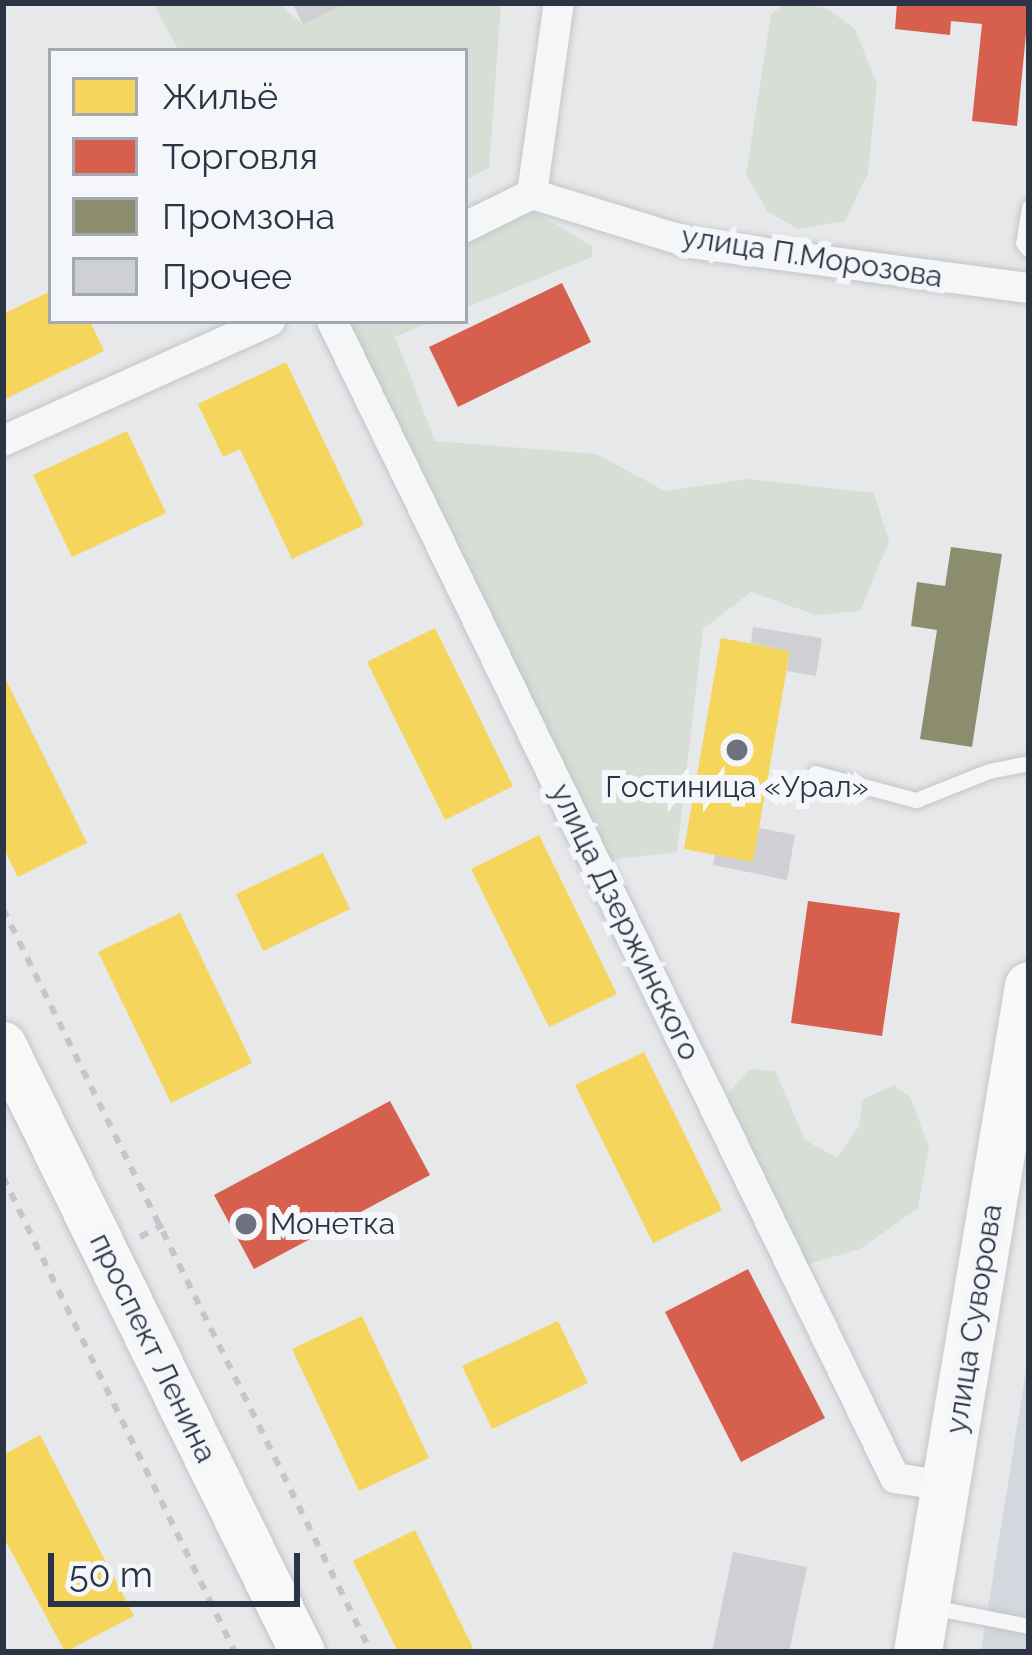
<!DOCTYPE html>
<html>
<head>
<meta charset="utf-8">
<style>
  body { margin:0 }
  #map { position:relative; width:1032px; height:1655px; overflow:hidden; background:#e6e8ea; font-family:Raleway,sans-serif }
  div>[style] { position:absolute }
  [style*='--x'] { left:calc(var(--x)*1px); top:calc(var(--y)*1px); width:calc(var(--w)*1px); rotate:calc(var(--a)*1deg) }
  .built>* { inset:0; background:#d4d7dd }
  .green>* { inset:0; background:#d6ded6 }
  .homes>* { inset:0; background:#f6d55c }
  .shops>* { inset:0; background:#d6604d }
  .industry>* { inset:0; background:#8c8c6e }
  .building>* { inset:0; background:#ced0d3 }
  .path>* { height:6px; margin-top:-3px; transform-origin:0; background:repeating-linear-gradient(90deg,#c5c6ca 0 9px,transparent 0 18px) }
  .roads { filter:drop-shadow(0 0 3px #c4c6c8) drop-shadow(0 0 3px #c4c6c8) }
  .service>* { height:15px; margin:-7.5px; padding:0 7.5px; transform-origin:7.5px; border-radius:7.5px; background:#f5f6f7 }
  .minor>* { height:30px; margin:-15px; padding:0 15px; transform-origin:15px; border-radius:15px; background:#f5f6f7 }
  .secondary>* { height:45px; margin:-22.5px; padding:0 22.5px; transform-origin:22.5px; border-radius:22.5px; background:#f8f8f8 }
  .primary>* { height:48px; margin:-24px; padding:0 24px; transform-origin:24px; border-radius:24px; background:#f8f8f8 }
  .dots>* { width:33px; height:33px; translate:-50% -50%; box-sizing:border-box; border:6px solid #f4f6f9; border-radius:50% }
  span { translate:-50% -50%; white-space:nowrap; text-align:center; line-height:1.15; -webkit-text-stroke:12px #f4f6f9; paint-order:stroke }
  .street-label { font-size:30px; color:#2b3445 }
  .poi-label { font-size:30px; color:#2b3445 }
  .left { translate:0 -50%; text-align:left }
  .frame { position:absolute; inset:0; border:6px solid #2b3445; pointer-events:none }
  .legend { position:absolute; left:48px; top:48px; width:420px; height:276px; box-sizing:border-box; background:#f4f6f9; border:3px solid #a4a8b1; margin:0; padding:15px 21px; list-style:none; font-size:36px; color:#2b3445 }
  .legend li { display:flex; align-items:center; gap:24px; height:60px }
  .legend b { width:60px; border:3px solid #a4a8b1 }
  .scale { position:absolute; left:48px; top:1553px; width:252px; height:54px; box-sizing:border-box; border:6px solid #2b3445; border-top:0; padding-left:15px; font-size:36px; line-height:42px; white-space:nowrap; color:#2b3445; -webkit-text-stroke:9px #f4f6f9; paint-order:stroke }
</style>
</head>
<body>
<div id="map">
  <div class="built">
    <i style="clip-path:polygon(1029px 1352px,1029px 1652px,981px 1652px)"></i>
  </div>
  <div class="green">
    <i style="clip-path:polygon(153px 3px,278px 3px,303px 25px,346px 3px,501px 3px,489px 168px,465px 180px,465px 51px,179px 51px)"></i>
    <i style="clip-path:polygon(785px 3px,826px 8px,855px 29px,877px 84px,868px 173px,845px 221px,798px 229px,768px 212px,746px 175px,771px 15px)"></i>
    <i style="clip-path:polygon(533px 211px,592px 246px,592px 257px,465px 308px,465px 245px)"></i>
    <i style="clip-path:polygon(347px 321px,433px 321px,395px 337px,435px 441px,596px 454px,665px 491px,748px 479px,874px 493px,889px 542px,860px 611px,816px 615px,751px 592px,703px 629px,677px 852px,605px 860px)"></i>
    <i style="clip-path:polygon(750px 1069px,775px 1071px,805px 1140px,837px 1158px,859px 1126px,863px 1099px,894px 1085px,910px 1097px,929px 1147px,918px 1208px,860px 1249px,805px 1265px,727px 1094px)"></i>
  </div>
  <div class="homes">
    <i style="clip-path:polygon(51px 291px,51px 321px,90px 321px,104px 351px,3px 400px,3px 314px)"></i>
    <i style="clip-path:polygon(286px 362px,364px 525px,292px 559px,240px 449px,223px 457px,198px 404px)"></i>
    <i style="clip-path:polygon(127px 431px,166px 513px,72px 557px,33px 475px)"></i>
    <i style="clip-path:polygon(435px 628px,513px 786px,445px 820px,367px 662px)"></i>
    <i style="clip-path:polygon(721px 638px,790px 651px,753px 862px,684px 849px)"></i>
    <i style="clip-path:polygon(3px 674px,87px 843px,18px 877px,3px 847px)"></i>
    <i style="clip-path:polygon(539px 835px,617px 994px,549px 1027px,471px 869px)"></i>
    <i style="clip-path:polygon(323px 853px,350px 909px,263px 951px,236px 894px)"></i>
    <i style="clip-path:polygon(180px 913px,252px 1063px,171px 1103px,98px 952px)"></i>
    <i style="clip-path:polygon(644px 1052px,722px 1210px,653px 1243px,575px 1085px)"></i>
    <i style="clip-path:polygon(362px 1316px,429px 1458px,359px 1491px,292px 1349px)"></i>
    <i style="clip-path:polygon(558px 1321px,588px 1383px,492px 1429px,462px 1366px)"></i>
    <i style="clip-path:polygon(40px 1435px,134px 1616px,65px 1652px,3px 1536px,3px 1455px)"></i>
    <i style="clip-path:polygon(415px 1530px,475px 1652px,398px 1652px,353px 1561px)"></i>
  </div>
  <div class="shops">
    <i style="clip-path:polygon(897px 3px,1029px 3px,1017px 126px,972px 121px,982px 24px,951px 21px,950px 35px,895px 29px)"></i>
    <i style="clip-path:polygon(562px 283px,591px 342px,458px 407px,429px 347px)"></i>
    <i style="clip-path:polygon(808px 901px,900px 913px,882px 1036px,791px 1023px)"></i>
    <i style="clip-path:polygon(390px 1101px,430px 1175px,254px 1269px,214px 1195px)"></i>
    <i style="clip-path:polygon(748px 1269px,825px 1418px,741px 1462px,665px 1312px)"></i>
  </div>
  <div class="industry">
    <i style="clip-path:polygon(951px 547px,1002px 554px,972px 747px,920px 739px,937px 630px,911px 626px,917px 582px,945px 586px)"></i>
  </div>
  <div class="building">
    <i style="clip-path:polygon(292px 3px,346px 3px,303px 25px)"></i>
    <i style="clip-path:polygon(753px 627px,822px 638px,816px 676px,787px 671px,790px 651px,751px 643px)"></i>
    <i style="clip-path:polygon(759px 828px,795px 835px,787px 880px,713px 865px,715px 855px,753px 862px)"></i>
    <i style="clip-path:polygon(733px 1552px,807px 1567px,789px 1652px,712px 1652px)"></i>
  </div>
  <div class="path">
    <i style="--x:3;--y:909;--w:829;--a:63.65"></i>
    <i style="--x:3;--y:1177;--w:529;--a:63.97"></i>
    <i style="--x:140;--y:1237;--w:26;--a:-28"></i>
  </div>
  <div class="roads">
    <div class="service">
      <i style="--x:1029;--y:207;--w:36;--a:99"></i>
      <i style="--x:1023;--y:243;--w:9;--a:49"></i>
      <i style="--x:815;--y:773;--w:105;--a:15"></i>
      <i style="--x:916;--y:800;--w:79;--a:-21.7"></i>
      <i style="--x:989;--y:771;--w:41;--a:-11.3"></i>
      <i style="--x:932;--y:1607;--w:99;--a:11.1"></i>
    </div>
    <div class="minor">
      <i style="--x:532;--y:194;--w:193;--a:-82"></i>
      <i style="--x:465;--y:227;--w:75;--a:-26.2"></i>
      <i style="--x:532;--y:194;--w:166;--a:17.1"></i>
      <i style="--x:691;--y:243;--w:341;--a:7.6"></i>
      <i style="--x:332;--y:321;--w:1287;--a:64.05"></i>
      <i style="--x:895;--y:1478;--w:52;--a:8.9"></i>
      <i style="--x:3;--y:441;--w:293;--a:-24.2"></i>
    </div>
    <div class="secondary">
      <i style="--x:3;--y:1044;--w:678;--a:63.81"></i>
    </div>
    <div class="primary">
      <i style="--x:918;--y:1652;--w:675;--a:-80.54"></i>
    </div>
  </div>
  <div class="dots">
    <i style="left:737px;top:750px;background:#6c737f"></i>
    <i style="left:246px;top:1224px;background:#6c737f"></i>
  </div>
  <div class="street-label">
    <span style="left:812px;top:257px;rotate:9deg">улица П.Морозова</span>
    <span style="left:625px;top:922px;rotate:64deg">улица Дзержинского</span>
    <span style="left:974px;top:1319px;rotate:-81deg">улица Суворова</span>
    <span style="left:153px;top:1348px;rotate:64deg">проспект Ленина</span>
  </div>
  <div class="poi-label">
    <span style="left:737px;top:787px">Гостиница «Урал»</span>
    <span class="left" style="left:270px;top:1224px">Монетка</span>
  </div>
  <div class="frame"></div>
  <ul class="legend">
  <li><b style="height:33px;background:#f6d55c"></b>Жильё</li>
  <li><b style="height:33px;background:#d6604d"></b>Торговля</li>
  <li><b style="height:33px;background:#8c8c6e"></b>Промзона</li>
  <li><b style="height:33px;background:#ced0d3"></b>Прочее</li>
  </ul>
  <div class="scale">50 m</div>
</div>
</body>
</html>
